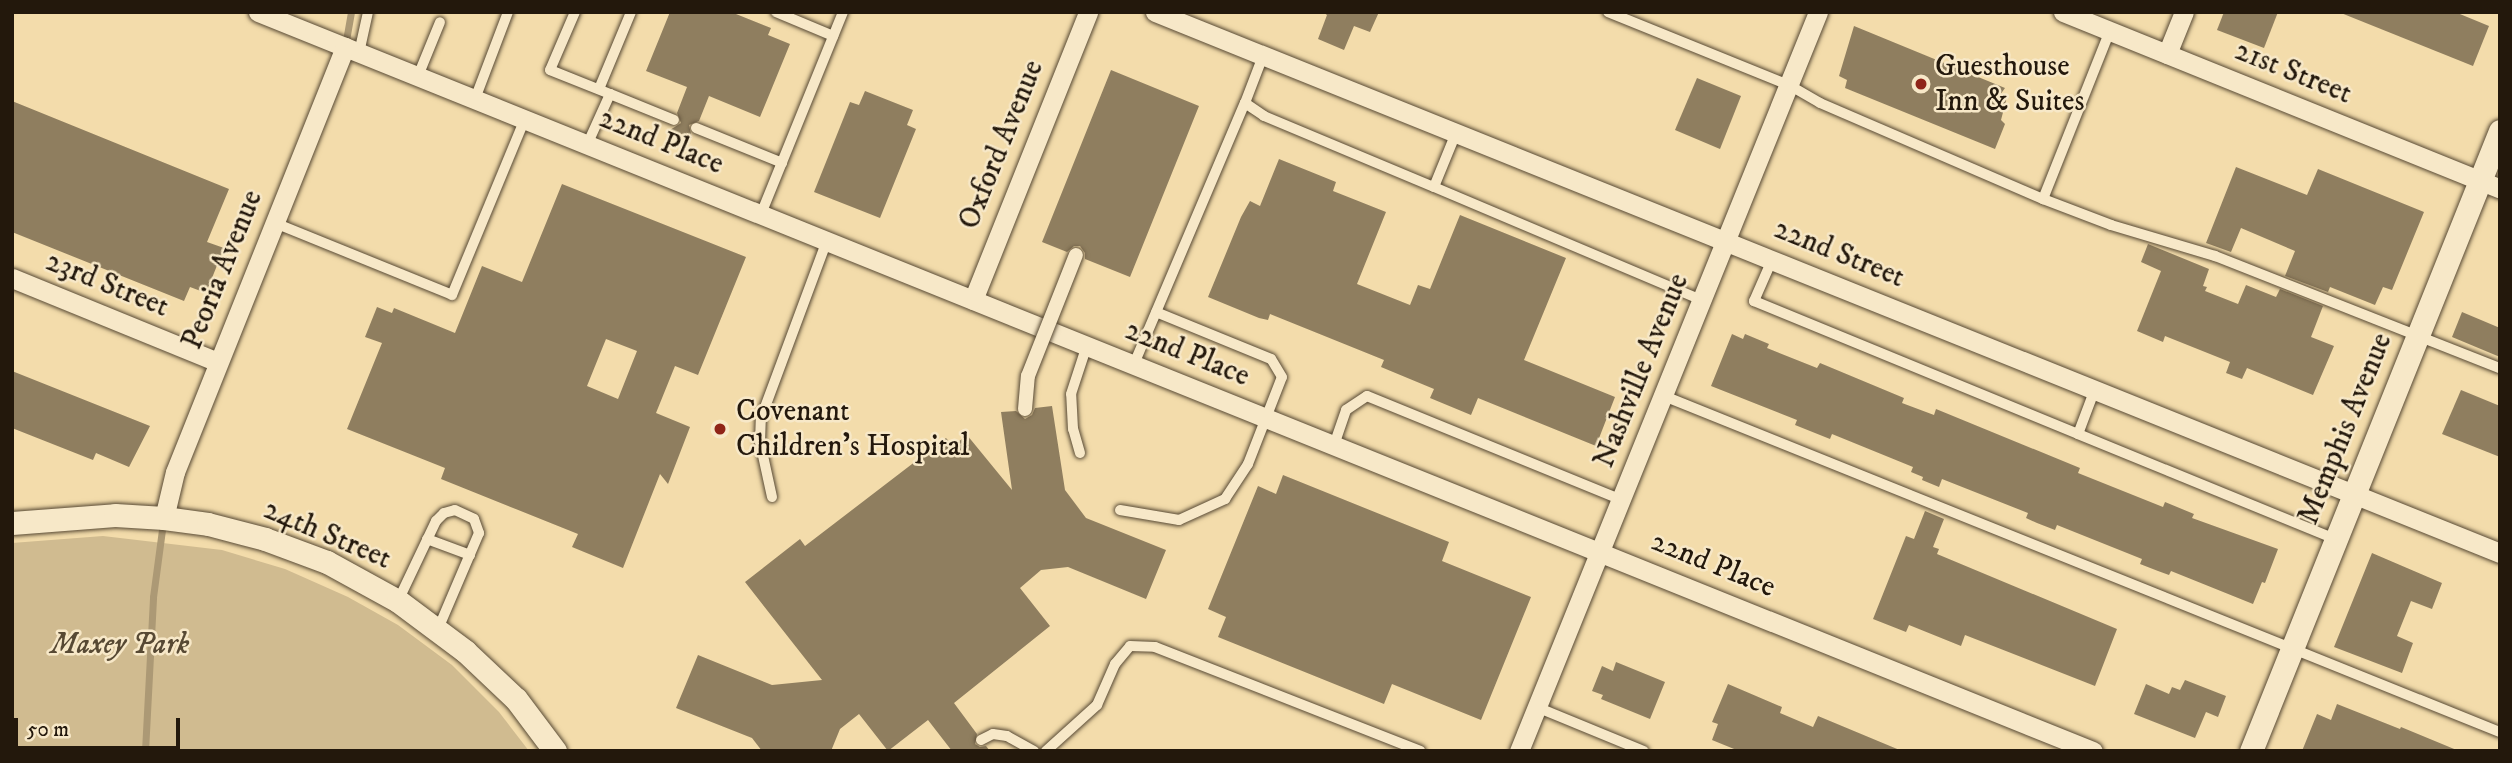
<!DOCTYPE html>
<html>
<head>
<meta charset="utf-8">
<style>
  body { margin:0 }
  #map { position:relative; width:2512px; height:763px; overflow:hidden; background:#f3dcab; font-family:"IM FELL DW Pica",serif }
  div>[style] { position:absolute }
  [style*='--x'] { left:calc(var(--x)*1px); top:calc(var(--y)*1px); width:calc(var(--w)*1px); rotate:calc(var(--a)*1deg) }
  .green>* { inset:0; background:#d0bb90 }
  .stream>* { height:7px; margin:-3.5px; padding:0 3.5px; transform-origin:3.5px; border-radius:3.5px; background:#ac9975 }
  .building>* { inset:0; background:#8f7e5f }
  .roads { filter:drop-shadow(0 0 2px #574934) drop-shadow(0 0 2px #574934) }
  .service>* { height:10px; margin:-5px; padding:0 5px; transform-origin:5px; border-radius:5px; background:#f7e8c8 }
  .minor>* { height:19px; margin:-9.5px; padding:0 9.5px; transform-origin:9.5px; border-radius:9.5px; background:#f7e8c8 }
  .tertiary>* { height:23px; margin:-11.5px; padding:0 11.5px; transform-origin:11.5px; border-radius:11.5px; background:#f7e8c8 }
  .bridges { filter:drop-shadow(0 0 2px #574934) drop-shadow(0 0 2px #574934) }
  .pedestrian-bridge>* { height:14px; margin:-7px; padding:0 7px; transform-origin:7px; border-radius:7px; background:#f7e8c8 }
  .dots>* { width:19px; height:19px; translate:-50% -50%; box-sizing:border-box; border:4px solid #f7e8c8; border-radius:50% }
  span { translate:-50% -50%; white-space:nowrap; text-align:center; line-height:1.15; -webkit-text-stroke:5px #f7e8c8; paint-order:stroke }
  .poi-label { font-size:30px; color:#23180c }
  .left { translate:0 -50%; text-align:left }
  .street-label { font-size:30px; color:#23180c }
  .park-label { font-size:30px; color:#574934; font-style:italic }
  .frame { position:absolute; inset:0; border:14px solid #23180c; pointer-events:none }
  .scale { position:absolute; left:14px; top:718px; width:166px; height:32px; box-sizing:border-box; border:4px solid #23180c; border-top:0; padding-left:9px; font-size:21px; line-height:24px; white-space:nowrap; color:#23180c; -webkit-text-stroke:5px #f7e8c8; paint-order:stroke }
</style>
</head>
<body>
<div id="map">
  <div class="green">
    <i style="clip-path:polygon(103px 536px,222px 550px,285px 569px,348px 597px,398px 625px,452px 665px,499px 712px,529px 751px,12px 751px,12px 543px)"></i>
  </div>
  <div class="stream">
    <i style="--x:345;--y:46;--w:35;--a:-80"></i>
    <i style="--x:145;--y:751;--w:154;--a:-87"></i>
    <i style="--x:153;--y:597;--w:76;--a:-82.4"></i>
  </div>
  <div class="building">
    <i style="clip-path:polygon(670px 12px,731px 12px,771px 28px,768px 35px,790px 44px,760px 117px,709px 96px,699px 121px,689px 125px,692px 138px,670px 130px,681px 123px,677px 113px,687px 87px,646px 71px)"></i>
    <i style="clip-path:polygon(1323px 12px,1379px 12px,1370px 32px,1354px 26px,1344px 50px,1318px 39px,1327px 15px)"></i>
    <i style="clip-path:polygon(2224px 12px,2278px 12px,2264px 48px,2217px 30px)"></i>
    <i style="clip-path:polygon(2455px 12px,2489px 26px,2473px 66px,2341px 13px)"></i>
    <i style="clip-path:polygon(1854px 26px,2005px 88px,2000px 95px,2007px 97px,2001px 120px,2005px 124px,1995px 149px,1845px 88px,1847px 80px,1839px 76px)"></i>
    <i style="clip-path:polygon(1111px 70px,1199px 106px,1130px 277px,1085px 259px,1085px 253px,1080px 246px,1074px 246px,1067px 252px,1042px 242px)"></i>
    <i style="clip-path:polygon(1697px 78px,1741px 96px,1720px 149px,1675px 130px)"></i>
    <i style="clip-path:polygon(865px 91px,913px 110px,907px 125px,916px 129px,880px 218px,814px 192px,850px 102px,859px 105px)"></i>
    <i style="clip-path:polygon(12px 101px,229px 189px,207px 242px,224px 248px,206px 293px,190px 287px,184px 301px,12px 232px)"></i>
    <i style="clip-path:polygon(1279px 159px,1336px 182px,1333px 191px,1386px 212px,1357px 284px,1410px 305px,1418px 285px,1430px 289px,1460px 215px,1566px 258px,1524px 360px,1615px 397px,1596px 446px,1478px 398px,1471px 415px,1430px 398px,1434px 389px,1381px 367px,1384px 360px,1270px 314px,1268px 320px,1259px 318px,1208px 297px,1241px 217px,1250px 201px,1260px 206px)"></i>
    <i style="clip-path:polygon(2236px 167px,2307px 195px,2318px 169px,2424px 212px,2392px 290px,2383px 287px,2375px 305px,2330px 287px,2328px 292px,2285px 276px,2295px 251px,2241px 228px,2231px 252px,2206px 243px)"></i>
    <i style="clip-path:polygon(evenodd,562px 184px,746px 257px,698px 375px,675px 366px,656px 413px,690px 427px,668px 484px,660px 474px,623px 568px,572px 547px,578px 534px,441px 479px,445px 468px,347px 429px,382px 343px,365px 337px,377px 307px,392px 313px,394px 308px,455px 333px,482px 266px,522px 282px,562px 184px,606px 339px,637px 351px,618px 399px,587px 386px,606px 339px)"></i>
    <i style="clip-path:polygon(2148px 244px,2209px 269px,2203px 286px,2207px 287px,2205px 291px,2238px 304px,2246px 285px,2276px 297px,2280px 289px,2323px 306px,2311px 337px,2334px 346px,2313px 395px,2247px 368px,2242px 379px,2226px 373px,2230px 362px,2165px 336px,2163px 342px,2137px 331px,2161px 271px,2141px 262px)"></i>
    <i style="clip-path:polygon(2462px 312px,2500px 328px,2500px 357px,2452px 337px)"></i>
    <i style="clip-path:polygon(1732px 334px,1743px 339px,1745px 334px,1769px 344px,1767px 348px,1817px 368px,1820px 363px,1904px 398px,1902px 403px,1934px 415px,1936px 409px,2080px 468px,2078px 473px,2163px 507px,2165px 502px,2194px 514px,2192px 518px,2278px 549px,2265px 583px,2262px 582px,2253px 604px,2171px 571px,2169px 575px,2158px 571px,2140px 564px,2142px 559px,2057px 525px,2055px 530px,2037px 523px,2026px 518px,2028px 513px,1942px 479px,1939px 487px,1922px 480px,1923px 477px,1911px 472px,1913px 467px,1832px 434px,1830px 439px,1795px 425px,1797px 420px,1711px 386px)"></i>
    <i style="clip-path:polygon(12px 371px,150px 426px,129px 467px,96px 453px,93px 460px,12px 428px)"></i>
    <i style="clip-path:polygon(2461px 390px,2500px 406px,2500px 457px,2442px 434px)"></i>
    <i style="clip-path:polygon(1052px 406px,1065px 490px,1086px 518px,1166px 550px,1146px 599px,1068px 567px,1041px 570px,1020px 588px,1050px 626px,954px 703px,977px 734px,975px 744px,980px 747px,986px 746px,990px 751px,952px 751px,928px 720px,888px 751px,859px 714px,840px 729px,831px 751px,762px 751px,752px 738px,676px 708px,698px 655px,772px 685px,822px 680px,745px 582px,800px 539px,805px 546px,946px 438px,953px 446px,967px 435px,1012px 490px,1001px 412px,1016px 411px,1025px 419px,1032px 415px,1035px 408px)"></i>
    <i style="clip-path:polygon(1283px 475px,1449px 542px,1442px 561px,1531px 597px,1481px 720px,1392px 684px,1384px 704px,1218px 637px,1226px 617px,1208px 609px,1258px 486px,1276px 494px)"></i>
    <i style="clip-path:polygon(1925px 511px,1944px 519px,1933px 547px,1939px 549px,1937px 554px,2117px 629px,2095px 686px,1965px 635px,1961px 646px,1909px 625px,1906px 632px,1873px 619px,1906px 536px,1914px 539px)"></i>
    <i style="clip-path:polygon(2372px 553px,2442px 583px,2432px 609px,2411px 601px,2397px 636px,2413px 643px,2402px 673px,2334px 647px)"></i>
    <i style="clip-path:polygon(1616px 662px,1665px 682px,1650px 719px,1601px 699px,1603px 695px,1592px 691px,1602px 666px,1613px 671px)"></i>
    <i style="clip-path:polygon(2185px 680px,2226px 696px,2218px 717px,2206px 712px,2195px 738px,2134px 714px,2146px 684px,2169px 694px,2172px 687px,2180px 690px)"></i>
    <i style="clip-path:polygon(1728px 684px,1782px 707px,1780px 713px,1813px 727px,1818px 716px,1902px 751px,1739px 751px,1712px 740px,1718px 724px,1712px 722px)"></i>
    <i style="clip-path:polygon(2337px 704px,2400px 729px,2401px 727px,2459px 751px,2302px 751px,2317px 714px,2331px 720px)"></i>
  </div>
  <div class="roads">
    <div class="service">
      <i style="--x:575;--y:12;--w:63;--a:113.3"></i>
      <i style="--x:550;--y:70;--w:65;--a:21.8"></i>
      <i style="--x:776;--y:12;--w:62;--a:22.8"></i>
      <i style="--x:1608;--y:12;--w:195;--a:22"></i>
      <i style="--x:1789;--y:85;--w:36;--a:30"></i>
      <i style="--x:1820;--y:103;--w:243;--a:23.3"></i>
      <i style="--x:2043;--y:199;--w:73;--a:20.9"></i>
      <i style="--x:2111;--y:225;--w:109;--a:16.6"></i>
      <i style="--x:2215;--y:256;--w:306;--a:21.5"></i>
      <i style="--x:359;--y:53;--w:42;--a:-77.6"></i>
      <i style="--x:1263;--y:56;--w:50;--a:111"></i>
      <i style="--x:1245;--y:103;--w:23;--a:34"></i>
      <i style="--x:1264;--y:116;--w:184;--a:22.7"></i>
      <i style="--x:418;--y:76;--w:58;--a:-67.8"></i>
      <i style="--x:599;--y:89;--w:83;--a:-67.4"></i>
      <i style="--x:475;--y:99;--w:93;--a:-69.2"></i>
      <i style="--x:696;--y:128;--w:93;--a:22.1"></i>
      <i style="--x:1456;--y:133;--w:58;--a:112.2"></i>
      <i style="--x:1434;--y:187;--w:291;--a:22.9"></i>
      <i style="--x:587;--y:145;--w:56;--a:-65.7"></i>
      <i style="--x:610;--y:94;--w:69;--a:22.1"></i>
      <i style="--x:2043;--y:199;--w:181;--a:-68.3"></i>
      <i style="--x:761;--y:214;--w:218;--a:-67.9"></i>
      <i style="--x:275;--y:223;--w:191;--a:22.1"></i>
      <i style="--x:452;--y:295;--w:191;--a:-67.5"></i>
      <i style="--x:1772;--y:260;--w:45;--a:113.7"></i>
      <i style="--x:1754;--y:301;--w:350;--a:22.3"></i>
      <i style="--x:1134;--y:364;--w:284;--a:-67"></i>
      <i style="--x:2095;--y:389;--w:48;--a:110.7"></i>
      <i style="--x:2078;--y:434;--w:278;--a:22.2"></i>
      <i style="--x:1664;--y:396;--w:901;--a:21.9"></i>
      <i style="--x:1334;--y:445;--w:37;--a:-71"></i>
      <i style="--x:1346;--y:410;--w:25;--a:-34"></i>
      <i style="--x:1367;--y:396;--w:275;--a:22.2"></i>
      <i style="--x:1080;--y:453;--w:25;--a:-106"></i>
      <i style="--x:1073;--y:429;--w:35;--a:-93"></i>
      <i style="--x:1071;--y:394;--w:52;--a:-71.9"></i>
      <i style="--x:772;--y:497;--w:56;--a:-102.3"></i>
      <i style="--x:760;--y:442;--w:24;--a:-88"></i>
      <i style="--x:761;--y:418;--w:189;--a:-69.6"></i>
      <i style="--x:1120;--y:510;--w:60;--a:9.6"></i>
      <i style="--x:1179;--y:520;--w:51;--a:-24.5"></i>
      <i style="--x:1225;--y:499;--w:42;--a:-56.7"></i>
      <i style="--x:1248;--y:464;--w:93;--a:-68.7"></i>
      <i style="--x:1282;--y:377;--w:21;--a:-121"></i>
      <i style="--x:1271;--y:359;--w:124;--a:-157.8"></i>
      <i style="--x:427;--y:539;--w:46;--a:20.4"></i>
      <i style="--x:398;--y:601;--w:89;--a:-64.6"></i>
      <i style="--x:436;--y:521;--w:11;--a:-45"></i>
      <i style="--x:444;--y:513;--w:11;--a:-15"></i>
      <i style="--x:455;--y:510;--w:21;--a:25"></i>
      <i style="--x:474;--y:519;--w:15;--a:70"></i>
      <i style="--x:479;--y:533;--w:104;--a:113.1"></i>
      <i style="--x:1539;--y:708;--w:113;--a:22.3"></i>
      <i style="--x:981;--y:740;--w:13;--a:-27"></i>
      <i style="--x:993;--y:734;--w:14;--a:8"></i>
      <i style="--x:1007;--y:736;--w:31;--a:29"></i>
      <i style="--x:1046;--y:751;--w:69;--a:-42"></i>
      <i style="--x:1097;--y:705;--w:45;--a:-66.3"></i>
      <i style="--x:1115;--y:664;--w:23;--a:-50"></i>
      <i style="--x:1130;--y:646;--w:25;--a:2"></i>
      <i style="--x:1155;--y:647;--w:285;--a:21.4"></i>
    </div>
    <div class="minor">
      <i style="--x:258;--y:12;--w:1978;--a:21.94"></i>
      <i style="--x:1155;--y:12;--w:1450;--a:21.91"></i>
      <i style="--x:2063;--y:12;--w:471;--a:22"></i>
      <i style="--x:2167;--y:54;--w:45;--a:-68"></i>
      <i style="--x:12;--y:278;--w:222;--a:22.2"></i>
      <i style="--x:973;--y:300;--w:310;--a:-68.2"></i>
      <i style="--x:164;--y:518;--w:47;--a:-76.6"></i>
      <i style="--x:175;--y:472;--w:458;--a:-68.2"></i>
      <i style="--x:1519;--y:751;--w:797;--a:-67.97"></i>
    </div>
    <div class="tertiary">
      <i style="--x:12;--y:523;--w:103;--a:-4.4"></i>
      <i style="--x:115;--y:515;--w:49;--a:3.5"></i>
      <i style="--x:164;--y:518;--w:44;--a:7.8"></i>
      <i style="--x:208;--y:524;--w:59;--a:14.7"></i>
      <i style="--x:265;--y:539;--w:66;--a:20.4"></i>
      <i style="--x:327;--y:562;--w:81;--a:28.8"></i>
      <i style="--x:398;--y:601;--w:84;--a:36.7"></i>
      <i style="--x:465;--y:651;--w:70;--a:43.3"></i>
      <i style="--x:516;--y:699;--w:65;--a:53.1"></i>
      <i style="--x:2251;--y:751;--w:668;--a:-68.12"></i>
    </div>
  </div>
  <div class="bridges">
    <div class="pedestrian-bridge">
      <i style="--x:1025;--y:409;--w:33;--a:-85"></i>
      <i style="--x:1028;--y:376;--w:130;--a:-68.4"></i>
    </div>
  </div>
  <div class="dots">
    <i style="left:1921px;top:84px;background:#8f2418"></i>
    <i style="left:720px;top:429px;background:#8f2418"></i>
  </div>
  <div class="poi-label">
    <span class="left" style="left:1935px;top:84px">Guesthouse<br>Inn &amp; Suites</span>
    <span class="left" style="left:736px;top:429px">Covenant<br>Children’s Hospital</span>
  </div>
  <div class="street-label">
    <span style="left:2293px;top:73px;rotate:22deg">21st Street</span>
    <span style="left:661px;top:142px;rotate:22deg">22nd Place</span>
    <span style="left:1002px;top:145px;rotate:-68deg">Oxford Avenue</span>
    <span style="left:1839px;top:254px;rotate:22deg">22nd Street</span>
    <span style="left:223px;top:270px;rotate:-68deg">Peoria Avenue</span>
    <span style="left:107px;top:285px;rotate:22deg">23rd Street</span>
    <span style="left:1187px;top:354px;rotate:22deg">22nd Place</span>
    <span style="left:1642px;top:371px;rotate:-68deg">Nashville Avenue</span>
    <span style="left:2346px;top:429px;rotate:-68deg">Memphis Avenue</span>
    <span style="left:327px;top:535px;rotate:23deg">24th Street</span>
    <span style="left:1713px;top:565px;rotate:22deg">22nd Place</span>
  </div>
  <div class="park-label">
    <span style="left:120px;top:645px">Maxey Park</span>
  </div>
  <div class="frame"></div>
  <div class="scale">50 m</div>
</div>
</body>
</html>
